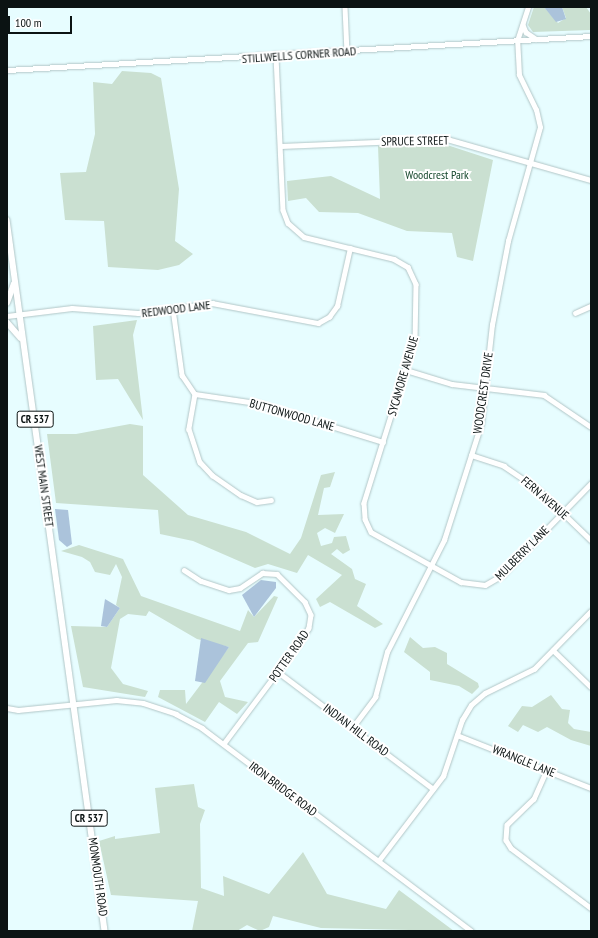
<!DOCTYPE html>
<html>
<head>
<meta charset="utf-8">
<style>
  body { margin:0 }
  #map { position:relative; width:598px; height:938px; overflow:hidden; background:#e7fdff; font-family:"PT Sans Narrow",sans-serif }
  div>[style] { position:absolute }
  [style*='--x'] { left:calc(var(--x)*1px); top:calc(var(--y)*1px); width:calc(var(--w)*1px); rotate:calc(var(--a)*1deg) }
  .green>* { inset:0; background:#cae0d1 }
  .water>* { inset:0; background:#abc3db }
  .roads { filter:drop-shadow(0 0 1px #b1c6c7) drop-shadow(0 0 1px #b1c6c7) }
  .minor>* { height:4.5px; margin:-2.25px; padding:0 2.25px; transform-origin:2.25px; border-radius:2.25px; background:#fff }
  .major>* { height:5.5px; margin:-2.75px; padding:0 2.75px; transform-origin:2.75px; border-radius:2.75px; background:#fff }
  span { translate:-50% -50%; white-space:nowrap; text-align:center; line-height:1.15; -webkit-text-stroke:4px #fff; paint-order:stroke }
  .shield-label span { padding:1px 3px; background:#fff; border:1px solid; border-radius:3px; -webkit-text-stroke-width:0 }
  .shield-label { font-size:11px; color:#0b1313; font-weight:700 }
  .street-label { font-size:12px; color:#0b1313 }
  .park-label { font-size:12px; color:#15472c }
  .frame { position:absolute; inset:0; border:8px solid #0b1313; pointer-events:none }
  .scale { position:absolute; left:8px; top:16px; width:64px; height:18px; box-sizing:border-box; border:2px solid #0b1313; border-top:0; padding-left:5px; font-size:12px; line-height:14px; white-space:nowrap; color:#0b1313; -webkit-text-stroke:3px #fff; paint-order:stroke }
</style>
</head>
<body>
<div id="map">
  <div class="green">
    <i style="clip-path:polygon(534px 7px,544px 7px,558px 23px,566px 18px,562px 7px,586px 7px,591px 14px,591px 30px,533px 32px,528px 25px)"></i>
    <i style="clip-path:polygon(122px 71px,151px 73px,161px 78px,179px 189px,175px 241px,193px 254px,179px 265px,158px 270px,108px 267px,104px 221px,65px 220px,60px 173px,86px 172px,95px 134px,93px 82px,112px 84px)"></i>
    <i style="clip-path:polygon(447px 145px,493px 160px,473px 261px,457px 257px,452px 233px,407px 231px,358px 213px,319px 212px,306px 198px,288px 201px,287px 181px,331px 176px,380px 199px,378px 146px)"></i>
    <i style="clip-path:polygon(137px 320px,133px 335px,143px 420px,118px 379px,96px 380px,93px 326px)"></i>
    <i style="clip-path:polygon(130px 424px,143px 426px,143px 475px,188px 515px,246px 532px,290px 554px,301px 538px,321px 475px,335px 472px,330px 487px,324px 488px,318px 515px,344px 514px,335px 533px,325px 528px,317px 533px,321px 546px,332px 543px,334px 537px,346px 536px,350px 550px,343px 554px,337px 549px,331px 554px,352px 569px,355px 579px,366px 584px,357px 606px,383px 624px,375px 628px,330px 602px,320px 607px,316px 599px,342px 575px,308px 555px,297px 573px,268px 564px,255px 568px,193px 541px,160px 534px,158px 510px,56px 503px,47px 434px,76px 434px)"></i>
    <i style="clip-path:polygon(79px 545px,123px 559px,141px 596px,240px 631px,248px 610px,254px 617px,274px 596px,278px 597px,258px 642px,248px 643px,220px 681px,225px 697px,248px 702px,237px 714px,219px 702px,205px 722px,158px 697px,160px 690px,185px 690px,186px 704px,229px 647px,197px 639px,149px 611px,146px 616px,128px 614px,120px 619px,111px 668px,123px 684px,148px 691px,145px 697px,83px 687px,71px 626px,107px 627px,120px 608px,116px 605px,122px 577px,116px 564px,110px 575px,95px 572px,90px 562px,82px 557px,61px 551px)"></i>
    <i style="clip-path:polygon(410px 637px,423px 648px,435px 647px,447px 653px,447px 664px,478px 683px,479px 687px,472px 694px,459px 686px,430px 680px,430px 672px,404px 652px)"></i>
    <i style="clip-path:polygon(551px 695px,562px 709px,570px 710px,568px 723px,574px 729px,591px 732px,591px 746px,571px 740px,547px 727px,538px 732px,523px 725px,518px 732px,508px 726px,522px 706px,532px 707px)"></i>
    <i style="clip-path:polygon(194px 784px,198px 807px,205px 810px,200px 824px,201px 888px,224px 896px,223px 876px,269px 894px,303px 852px,327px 894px,386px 909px,399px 890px,454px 931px,321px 928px,273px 916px,269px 927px,260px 931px,247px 925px,237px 931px,192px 931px,198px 901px,111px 895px,99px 841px,115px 836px,115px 839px,160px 833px,155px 788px)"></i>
  </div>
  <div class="water">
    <i style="clip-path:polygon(544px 7px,562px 7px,566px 19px,556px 22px)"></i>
    <i style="clip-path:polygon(55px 509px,68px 510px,72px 544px,67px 547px,59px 540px)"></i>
    <i style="clip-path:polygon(261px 580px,276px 582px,276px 588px,254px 617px,242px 595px)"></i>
    <i style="clip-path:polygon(105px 599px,120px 608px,107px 627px,101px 626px)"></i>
    <i style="clip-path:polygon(201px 638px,229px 647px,205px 683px,195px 681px)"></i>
  </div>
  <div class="roads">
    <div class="minor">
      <i style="--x:345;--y:7;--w:45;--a:87.5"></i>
      <i style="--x:523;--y:25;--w:8;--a:67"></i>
      <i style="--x:526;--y:32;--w:12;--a:35"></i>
      <i style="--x:276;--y:56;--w:154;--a:87.4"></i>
      <i style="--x:283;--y:210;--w:14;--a:69"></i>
      <i style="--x:288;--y:223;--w:21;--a:41"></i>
      <i style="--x:304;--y:237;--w:93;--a:13.7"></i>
      <i style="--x:394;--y:259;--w:16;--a:30"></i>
      <i style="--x:408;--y:267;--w:19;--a:65"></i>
      <i style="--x:416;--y:284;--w:55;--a:91"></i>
      <i style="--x:415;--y:339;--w:172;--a:107.3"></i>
      <i style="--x:364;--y:503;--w:16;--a:86"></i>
      <i style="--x:365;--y:519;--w:14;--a:65"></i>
      <i style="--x:371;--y:532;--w:103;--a:29.1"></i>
      <i style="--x:461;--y:582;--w:24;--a:7"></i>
      <i style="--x:485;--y:585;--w:20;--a:-30"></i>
      <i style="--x:502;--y:575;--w:128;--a:-45.9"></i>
      <i style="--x:7;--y:70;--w:585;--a:-3.33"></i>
      <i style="--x:281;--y:146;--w:166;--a:-2.4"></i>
      <i style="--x:447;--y:139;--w:150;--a:15.9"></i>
      <i style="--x:173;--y:309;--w:67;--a:82.2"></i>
      <i style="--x:182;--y:375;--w:23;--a:56"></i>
      <i style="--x:195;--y:394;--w:63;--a:8.3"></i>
      <i style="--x:257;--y:403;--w:132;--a:17.2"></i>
      <i style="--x:575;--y:313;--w:17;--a:-24"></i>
      <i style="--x:7;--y:316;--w:65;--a:-7"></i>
      <i style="--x:72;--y:308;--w:66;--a:4.3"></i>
      <i style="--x:138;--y:313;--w:75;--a:-7.7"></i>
      <i style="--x:212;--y:303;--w:108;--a:10.7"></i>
      <i style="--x:318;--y:323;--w:13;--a:-29"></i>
      <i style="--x:329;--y:317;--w:14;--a:-54"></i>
      <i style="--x:337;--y:306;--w:59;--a:-77.4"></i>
      <i style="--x:406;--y:370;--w:48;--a:16.9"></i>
      <i style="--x:452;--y:384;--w:93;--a:6.8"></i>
      <i style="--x:544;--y:395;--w:57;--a:34.2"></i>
      <i style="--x:195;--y:394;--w:36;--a:100"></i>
      <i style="--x:189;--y:429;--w:35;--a:72"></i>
      <i style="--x:200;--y:462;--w:18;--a:47"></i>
      <i style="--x:212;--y:475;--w:35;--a:35"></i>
      <i style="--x:241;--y:495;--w:17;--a:24"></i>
      <i style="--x:257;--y:502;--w:14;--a:-8"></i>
      <i style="--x:471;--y:455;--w:35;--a:18"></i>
      <i style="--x:504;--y:466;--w:41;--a:34.1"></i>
      <i style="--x:538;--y:489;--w:74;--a:43.9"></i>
      <i style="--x:184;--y:570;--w:20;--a:33"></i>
      <i style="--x:201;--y:581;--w:29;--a:18"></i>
      <i style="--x:229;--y:590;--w:11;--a:-10"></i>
      <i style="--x:240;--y:588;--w:27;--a:-34"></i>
      <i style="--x:262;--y:573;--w:15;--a:4"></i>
      <i style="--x:277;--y:574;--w:40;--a:45"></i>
      <i style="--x:305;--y:602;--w:14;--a:65"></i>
      <i style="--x:311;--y:615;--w:13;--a:99"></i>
      <i style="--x:309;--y:628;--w:19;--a:122"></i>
      <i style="--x:299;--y:644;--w:125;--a:126.9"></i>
      <i style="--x:553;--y:650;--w:53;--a:44.2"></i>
      <i style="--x:278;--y:672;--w:194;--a:37"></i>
      <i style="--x:7;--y:708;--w:11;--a:10"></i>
      <i style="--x:18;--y:710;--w:99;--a:-5.8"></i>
      <i style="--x:116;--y:700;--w:27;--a:6"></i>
      <i style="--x:143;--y:703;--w:35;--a:18"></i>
      <i style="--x:176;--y:714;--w:30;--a:28"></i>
      <i style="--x:202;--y:728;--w:337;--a:37"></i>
      <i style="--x:352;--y:728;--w:39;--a:-53"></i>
      <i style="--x:375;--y:697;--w:47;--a:-75.1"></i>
      <i style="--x:387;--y:652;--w:126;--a:-63"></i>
      <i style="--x:444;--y:540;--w:122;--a:-72.3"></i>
      <i style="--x:481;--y:424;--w:100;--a:-83.7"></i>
      <i style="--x:492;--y:325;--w:86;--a:-79.2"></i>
      <i style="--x:508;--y:241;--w:118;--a:-74.3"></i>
      <i style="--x:540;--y:127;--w:17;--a:-103"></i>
      <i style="--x:536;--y:110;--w:39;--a:-116"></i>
      <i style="--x:519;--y:75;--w:34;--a:-93"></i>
      <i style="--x:517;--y:41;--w:36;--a:-72"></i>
      <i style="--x:457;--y:735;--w:144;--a:21.6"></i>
      <i style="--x:547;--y:770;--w:32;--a:114"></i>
      <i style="--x:534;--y:799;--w:37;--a:136"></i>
      <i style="--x:507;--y:825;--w:15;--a:94"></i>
      <i style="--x:506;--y:840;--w:9;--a:58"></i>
      <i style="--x:511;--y:848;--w:100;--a:36.9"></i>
      <i style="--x:379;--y:860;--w:106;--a:-52.7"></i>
      <i style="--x:443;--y:776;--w:59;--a:-71.3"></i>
      <i style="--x:462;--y:720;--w:17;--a:-59"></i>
      <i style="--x:471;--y:705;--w:18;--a:-41"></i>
      <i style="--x:485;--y:693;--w:55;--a:-26.1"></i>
      <i style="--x:534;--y:669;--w:81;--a:-45.5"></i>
    </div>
    <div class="major">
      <i style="--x:7;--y:220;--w:718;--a:82.15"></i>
      <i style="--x:7;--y:303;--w:20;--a:-70"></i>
      <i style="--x:7;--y:322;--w:21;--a:49"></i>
    </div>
  </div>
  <div class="shield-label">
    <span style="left:35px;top:419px">CR 537</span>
    <span style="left:89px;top:818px">CR 537</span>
  </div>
  <div class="street-label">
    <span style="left:299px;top:55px;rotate:-4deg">STILLWELLS CORNER ROAD</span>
    <span style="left:415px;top:141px;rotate:-1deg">SPRUCE STREET</span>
    <span style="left:176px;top:309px;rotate:-7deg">REDWOOD LANE</span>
    <span style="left:403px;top:376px;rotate:-74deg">SYCAMORE AVENUE</span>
    <span style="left:483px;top:393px;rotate:-82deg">WOODCREST DRIVE</span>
    <span style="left:292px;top:415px;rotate:16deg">BUTTONWOOD LANE</span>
    <span style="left:44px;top:486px;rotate:82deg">WEST MAIN STREET</span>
    <span style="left:545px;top:498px;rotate:41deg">FERN AVENUE</span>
    <span style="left:522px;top:553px;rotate:-45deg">MULBERRY LANE</span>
    <span style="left:289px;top:656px;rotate:-55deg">POTTER ROAD</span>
    <span style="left:356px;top:730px;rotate:37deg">INDIAN HILL ROAD</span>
    <span style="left:524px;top:761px;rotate:22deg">WRANGLE LANE</span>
    <span style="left:283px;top:789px;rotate:37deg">IRON BRIDGE ROAD</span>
    <span style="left:98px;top:877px;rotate:82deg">MONMOUTH ROAD</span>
  </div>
  <div class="park-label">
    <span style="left:437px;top:175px">Woodcrest Park</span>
  </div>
  <div class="frame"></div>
  <div class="scale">100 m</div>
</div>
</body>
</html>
